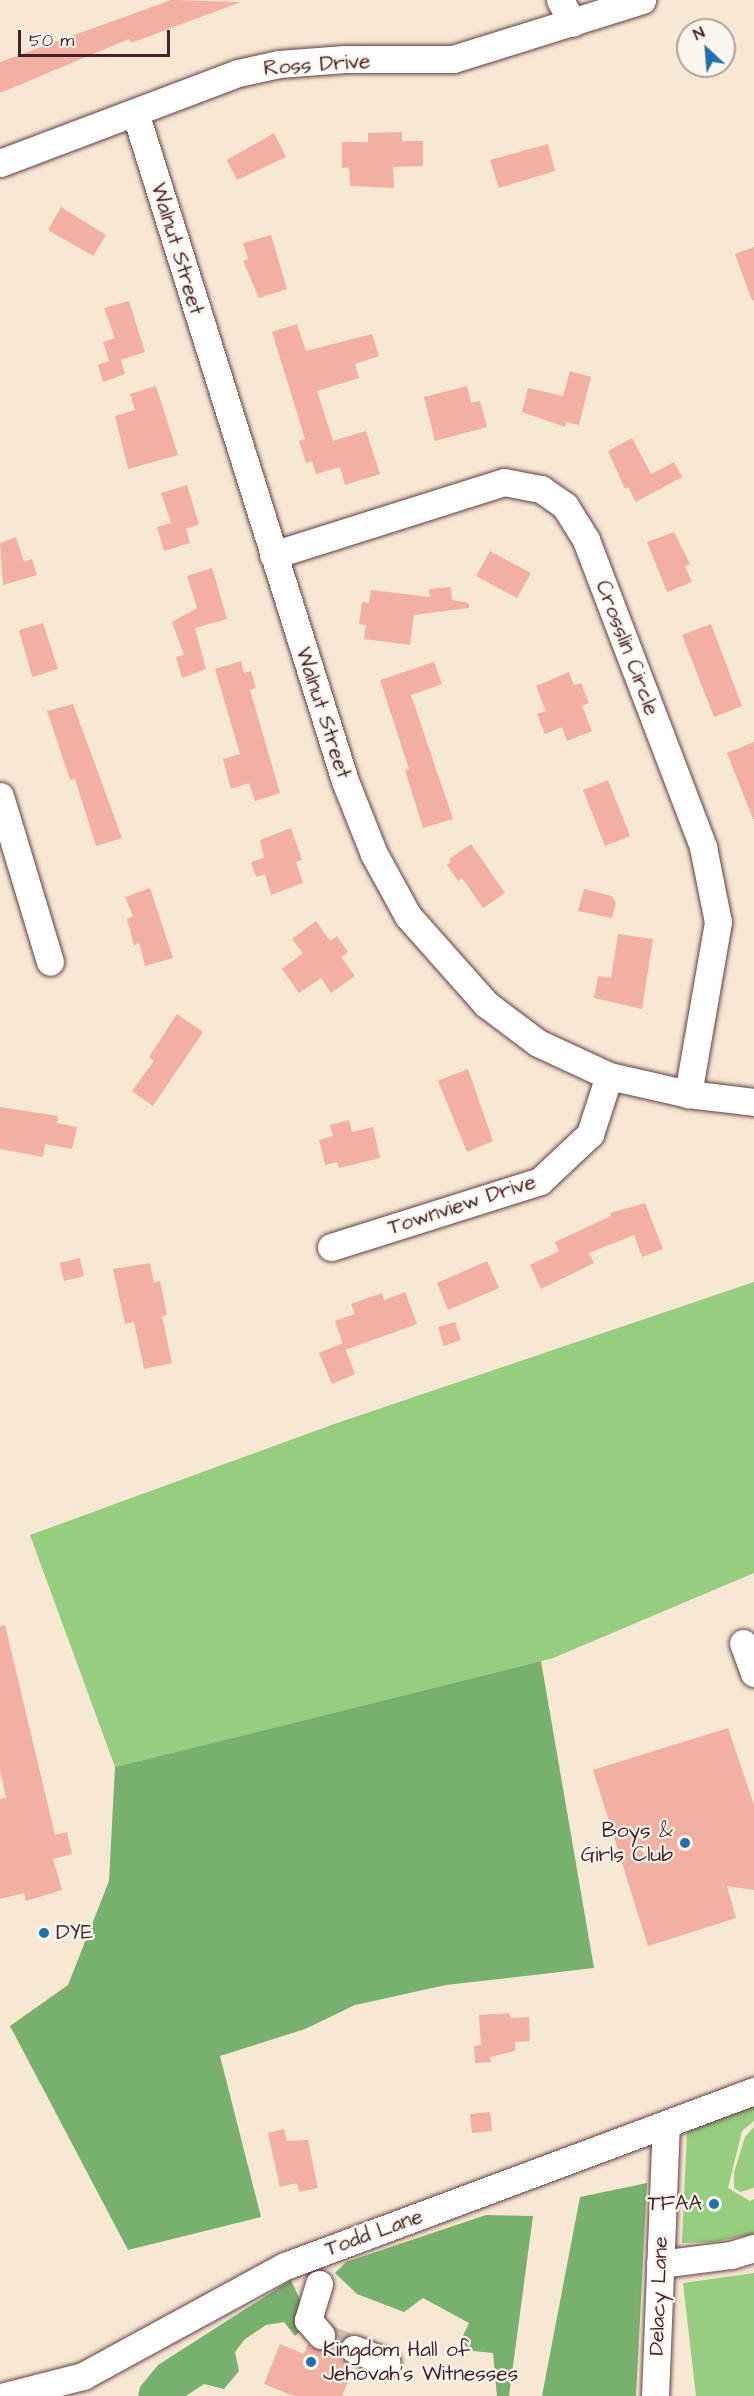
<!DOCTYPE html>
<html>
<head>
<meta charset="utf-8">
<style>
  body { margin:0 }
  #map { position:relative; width:754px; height:2396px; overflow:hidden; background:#f7e8d3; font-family:"Architects Daughter",sans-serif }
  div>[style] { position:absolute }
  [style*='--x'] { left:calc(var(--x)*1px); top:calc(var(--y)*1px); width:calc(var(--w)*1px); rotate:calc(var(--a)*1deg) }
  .green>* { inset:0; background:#96cd7f }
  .forest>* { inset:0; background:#78b06e }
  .building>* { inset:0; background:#f3afa1 }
  .minor-tunnel>* { height:27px; margin-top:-13.5px; transform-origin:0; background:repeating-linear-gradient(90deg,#d4c0b1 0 27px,transparent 0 41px) }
  .roads { filter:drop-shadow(0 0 2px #643d44) drop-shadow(0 0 2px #643d44) }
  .minor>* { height:27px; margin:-13.5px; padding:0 13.5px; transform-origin:13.5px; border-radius:13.5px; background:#fff }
  .dots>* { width:16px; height:16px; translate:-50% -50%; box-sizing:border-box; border:3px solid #fbf7ec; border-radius:50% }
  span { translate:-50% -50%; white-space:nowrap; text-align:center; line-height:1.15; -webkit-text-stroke:4.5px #fbf7ec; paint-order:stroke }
  .street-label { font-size:21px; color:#4a1f2b }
  .poi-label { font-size:21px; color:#4a1f2b }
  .right { translate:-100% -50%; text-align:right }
  .left { translate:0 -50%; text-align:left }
  .north { position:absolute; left:676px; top:18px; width:60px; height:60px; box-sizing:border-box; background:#fbf7ec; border:2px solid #b4a19f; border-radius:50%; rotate:334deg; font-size:16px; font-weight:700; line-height:24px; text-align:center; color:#4a1f2b }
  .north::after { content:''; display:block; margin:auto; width:21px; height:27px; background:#1f6fb2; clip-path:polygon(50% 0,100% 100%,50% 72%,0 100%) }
  .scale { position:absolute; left:18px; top:30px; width:152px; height:27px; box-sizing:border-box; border:3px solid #4a1f2b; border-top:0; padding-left:8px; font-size:18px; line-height:21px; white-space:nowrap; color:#4a1f2b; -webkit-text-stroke:4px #fbf7ec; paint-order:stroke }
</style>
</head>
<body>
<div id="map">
  <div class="green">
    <i style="clip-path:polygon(754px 1282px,754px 1573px,553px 1658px,115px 1767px,30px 1535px,337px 1423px)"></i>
    <i style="clip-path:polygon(754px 2098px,754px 2121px,742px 2131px,728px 2188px,750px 2201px,754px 2199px,754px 2234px,714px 2242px,682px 2243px,687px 2132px,693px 2125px)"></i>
    <i style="clip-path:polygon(754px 2127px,754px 2188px,740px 2192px,734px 2188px,734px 2173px,745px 2137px)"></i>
    <i style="clip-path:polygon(754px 2273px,754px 2396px,696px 2396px,683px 2283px)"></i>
  </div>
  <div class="forest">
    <i style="clip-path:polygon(541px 1661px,594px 1968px,446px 1985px,355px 2005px,305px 2029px,220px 2056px,261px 2217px,128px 2250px,10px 2026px,68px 1985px,109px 1881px,115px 1767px)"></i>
    <i style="clip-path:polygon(647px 2183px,636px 2396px,542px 2396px,580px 2197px)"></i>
    <i style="clip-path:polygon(486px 2215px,533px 2216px,509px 2396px,497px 2396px,493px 2353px,473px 2351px,460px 2342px,469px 2323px,423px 2298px,404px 2312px,357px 2294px,335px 2273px,346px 2262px)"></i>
    <i style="clip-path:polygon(291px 2280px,301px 2302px,303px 2329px,295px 2336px,284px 2322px,266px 2325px,245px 2339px,235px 2352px,239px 2371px,224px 2389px,204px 2384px,186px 2396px,138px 2396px,140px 2387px,158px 2365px)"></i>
  </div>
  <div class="building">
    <i style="clip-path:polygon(171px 0,241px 2px,131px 43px,129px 39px,0 93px,0 62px)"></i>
    <i style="clip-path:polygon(402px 132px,402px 141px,423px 141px,423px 166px,393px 167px,394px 188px,350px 186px,349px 167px,342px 168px,342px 142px,368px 142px,368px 133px)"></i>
    <i style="clip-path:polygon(274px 133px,286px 157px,237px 180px,227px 160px)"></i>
    <i style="clip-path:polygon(548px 144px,555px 171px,499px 188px,490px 160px)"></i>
    <i style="clip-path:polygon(61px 207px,106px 235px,93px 256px,48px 230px)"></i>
    <i style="clip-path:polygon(271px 235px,287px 289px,259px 298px,243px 261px,248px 259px,243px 243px)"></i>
    <i style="clip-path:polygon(754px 247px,754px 300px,752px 301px,735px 254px)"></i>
    <i style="clip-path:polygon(129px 301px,145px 352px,121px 360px,125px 374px,103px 382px,98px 365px,109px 361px,103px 342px,115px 338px,104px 308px)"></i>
    <i style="clip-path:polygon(297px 324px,306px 351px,372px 334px,379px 356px,355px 364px,359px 378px,317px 391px,333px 441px,366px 431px,380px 474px,345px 485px,340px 467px,316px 474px,312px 461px,306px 463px,299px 441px,305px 439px,272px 332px)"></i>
    <i style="clip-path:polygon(570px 371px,591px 377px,579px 425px,566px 422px,565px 427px,522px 412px,528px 388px,563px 396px)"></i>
    <i style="clip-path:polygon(156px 386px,178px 455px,128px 469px,115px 416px,135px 410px,130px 394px)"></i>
    <i style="clip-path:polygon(467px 386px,471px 403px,480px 401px,487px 427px,435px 441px,424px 397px)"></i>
    <i style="clip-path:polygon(632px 438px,651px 474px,674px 462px,682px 477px,636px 502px,628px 487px,625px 489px,608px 451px)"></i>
    <i style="clip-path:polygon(187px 485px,199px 524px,186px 529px,190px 543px,164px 551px,157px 527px,171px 523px,161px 493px)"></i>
    <i style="clip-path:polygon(674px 532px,690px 564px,685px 566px,692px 582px,667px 592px,647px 542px)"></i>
    <i style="clip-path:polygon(16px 537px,24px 562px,32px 559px,37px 575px,3px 585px,0 543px)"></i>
    <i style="clip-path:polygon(490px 551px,531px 573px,517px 598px,476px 576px)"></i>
    <i style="clip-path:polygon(212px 568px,227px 619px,195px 628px,206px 669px,182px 678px,176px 657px,184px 655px,172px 622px,197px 608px,187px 576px)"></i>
    <i style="clip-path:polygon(451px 587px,452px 600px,469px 603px,469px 608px,414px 615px,410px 645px,364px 639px,366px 625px,359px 624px,362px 602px,369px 603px,371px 590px,430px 597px,429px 589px)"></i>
    <i style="clip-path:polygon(43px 623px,58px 669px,32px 677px,19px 630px)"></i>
    <i style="clip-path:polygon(711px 624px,742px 706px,714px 717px,682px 635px)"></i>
    <i style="clip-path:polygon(241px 661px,244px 673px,251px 671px,256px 688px,250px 690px,280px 793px,255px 801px,249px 783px,231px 789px,223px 759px,240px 754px,215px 669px)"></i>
    <i style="clip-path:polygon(434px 662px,442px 684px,411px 695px,453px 819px,423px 828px,405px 770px,409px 769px,380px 680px)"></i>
    <i style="clip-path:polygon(569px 672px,574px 685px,581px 683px,589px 703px,582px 706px,592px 731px,567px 741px,562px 727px,545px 734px,537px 714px,546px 711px,536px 686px)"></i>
    <i style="clip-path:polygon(73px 704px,122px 838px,96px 846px,75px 779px,70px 780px,47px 711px)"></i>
    <i style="clip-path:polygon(754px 742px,754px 819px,753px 819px,727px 753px)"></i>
    <i style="clip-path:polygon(608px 780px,630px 836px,605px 846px,583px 790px)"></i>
    <i style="clip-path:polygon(291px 828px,302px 860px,296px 862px,303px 883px,271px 895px,265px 874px,256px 877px,251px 862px,264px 858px,260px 840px)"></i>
    <i style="clip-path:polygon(471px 844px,505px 893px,483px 908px,462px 878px,458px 881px,447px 865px,451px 862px,449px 859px)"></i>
    <i style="clip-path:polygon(150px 888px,173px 958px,145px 966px,139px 942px,134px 946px,127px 919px,133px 916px,125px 897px)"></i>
    <i style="clip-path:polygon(584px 889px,612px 896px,616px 903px,612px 918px,578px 911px)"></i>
    <i style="clip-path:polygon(316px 921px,330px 941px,337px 936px,348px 952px,341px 957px,355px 976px,331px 993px,321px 978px,299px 993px,282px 969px,303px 953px,292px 939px)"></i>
    <i style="clip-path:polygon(618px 934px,653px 939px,642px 1009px,594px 998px,598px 976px,611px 978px)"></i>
    <i style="clip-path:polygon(177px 1014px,203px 1032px,153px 1106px,132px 1091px,154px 1061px,149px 1057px)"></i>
    <i style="clip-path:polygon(468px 1069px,493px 1141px,467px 1152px,438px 1081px)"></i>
    <i style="clip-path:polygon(0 1107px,58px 1116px,57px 1123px,77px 1127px,72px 1149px,45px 1144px,43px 1157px,0 1149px)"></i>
    <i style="clip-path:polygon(349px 1120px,352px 1132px,373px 1127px,380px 1158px,339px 1168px,337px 1162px,325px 1165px,319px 1140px,333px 1136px,330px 1125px)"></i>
    <i style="clip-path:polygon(645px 1203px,663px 1249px,642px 1257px,634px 1235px,589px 1253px,594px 1263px,541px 1289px,530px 1265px,559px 1251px,555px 1242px,611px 1216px,610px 1213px)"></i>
    <i style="clip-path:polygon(80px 1258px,84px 1276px,64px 1281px,60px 1263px)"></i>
    <i style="clip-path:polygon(487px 1261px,499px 1288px,448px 1310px,437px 1283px)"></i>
    <i style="clip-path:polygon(150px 1263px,154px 1283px,160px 1281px,167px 1315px,162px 1316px,172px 1363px,144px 1369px,134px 1322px,125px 1324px,113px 1269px)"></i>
    <i style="clip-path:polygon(405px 1292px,417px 1324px,345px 1350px,335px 1321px,355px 1314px,351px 1304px,382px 1293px,384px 1300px)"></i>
    <i style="clip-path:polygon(455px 1322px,461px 1340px,444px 1346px,438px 1327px)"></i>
    <i style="clip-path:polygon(343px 1343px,355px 1374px,332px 1384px,319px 1353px)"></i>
    <i style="clip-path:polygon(5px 1625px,55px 1835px,67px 1832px,72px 1854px,53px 1859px,62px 1890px,26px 1901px,24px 1893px,0 1899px,0 1799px,6px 1798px,0 1769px,0 1626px)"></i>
    <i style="clip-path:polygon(728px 1728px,754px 1805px,754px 1890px,727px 1886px,736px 1918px,648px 1946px,593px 1770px)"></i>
    <i style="clip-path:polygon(509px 2013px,510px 2018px,529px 2017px,530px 2041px,515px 2042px,515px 2051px,490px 2057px,491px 2062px,475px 2063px,474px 2046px,481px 2045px,479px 2015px)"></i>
    <i style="clip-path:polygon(490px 2112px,492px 2131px,472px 2133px,470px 2114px)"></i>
    <i style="clip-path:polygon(284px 2129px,287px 2141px,308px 2140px,318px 2188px,299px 2192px,297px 2183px,280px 2187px,268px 2133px)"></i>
    <i style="clip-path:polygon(335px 2328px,350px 2334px,339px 2344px,341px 2358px,348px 2363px,346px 2369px,352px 2372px,342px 2396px,294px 2396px,264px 2384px,280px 2344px,304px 2354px,308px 2344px,325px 2350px,336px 2341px)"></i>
  </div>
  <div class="minor-tunnel">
    <i style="--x:321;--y:2335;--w:36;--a:23"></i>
  </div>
  <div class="roads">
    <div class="minor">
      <i style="--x:560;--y:0;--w:26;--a:61"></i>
      <i style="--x:135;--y:112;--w:701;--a:72.57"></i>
      <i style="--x:345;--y:781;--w:79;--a:68.3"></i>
      <i style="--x:374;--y:854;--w:71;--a:61.3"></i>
      <i style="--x:408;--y:916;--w:118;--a:48.4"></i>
      <i style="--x:486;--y:1004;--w:65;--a:36.9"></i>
      <i style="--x:538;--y:1043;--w:78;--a:24.9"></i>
      <i style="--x:609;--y:1076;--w:81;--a:12.8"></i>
      <i style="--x:688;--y:1094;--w:66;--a:6.9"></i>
      <i style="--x:0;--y:163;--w:254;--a:-20.7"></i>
      <i style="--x:238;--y:73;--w:42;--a:-12.4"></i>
      <i style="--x:279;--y:64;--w:66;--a:-4.3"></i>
      <i style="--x:345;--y:59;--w:108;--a:0"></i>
      <i style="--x:453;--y:59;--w:198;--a:-17.3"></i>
      <i style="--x:273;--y:555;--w:242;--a:-17.5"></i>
      <i style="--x:504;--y:482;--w:38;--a:11"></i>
      <i style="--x:541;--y:489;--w:29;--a:35"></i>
      <i style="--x:565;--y:506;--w:40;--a:58"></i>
      <i style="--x:586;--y:540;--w:329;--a:69.1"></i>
      <i style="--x:703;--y:847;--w:76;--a:78.7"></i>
      <i style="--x:718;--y:922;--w:175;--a:99.9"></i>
      <i style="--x:0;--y:796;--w:173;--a:73.2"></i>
      <i style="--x:331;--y:1247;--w:219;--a:-17.5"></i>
      <i style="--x:540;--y:1181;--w:69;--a:-43.2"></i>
      <i style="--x:590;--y:1134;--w:61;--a:-71.9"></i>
      <i style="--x:743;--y:1643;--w:32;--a:70"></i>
      <i style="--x:660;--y:2264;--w:72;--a:-7.2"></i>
      <i style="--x:731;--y:2255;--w:24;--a:-17"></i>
      <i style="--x:319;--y:2284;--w:38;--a:107"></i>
      <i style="--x:308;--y:2320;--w:20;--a:49"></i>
      <i style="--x:354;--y:2349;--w:35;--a:22"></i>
      <i style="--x:5;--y:2396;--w:81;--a:-14.4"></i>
      <i style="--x:83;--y:2376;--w:230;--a:-28.6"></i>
      <i style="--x:285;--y:2266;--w:501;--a:-20.46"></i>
      <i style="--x:655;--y:2396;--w:271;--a:-87.7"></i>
    </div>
  </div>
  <div class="dots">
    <i style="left:685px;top:1843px;background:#1f6fb2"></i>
    <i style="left:44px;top:1933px;background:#1f6fb2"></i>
    <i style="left:714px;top:2204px;background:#1f6fb2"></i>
    <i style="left:311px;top:2362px;background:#1f6fb2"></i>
  </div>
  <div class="street-label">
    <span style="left:317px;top:65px;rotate:-4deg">Ross Drive</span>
    <span style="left:177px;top:249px;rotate:73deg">Walnut Street</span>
    <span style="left:627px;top:648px;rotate:69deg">Crosslin Circle</span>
    <span style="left:323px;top:713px;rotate:72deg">Walnut Street</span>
    <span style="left:462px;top:1205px;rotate:-18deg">Townview Drive</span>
    <span style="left:374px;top:2233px;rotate:-20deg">Todd Lane</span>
    <span style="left:659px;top:2296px;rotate:-88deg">Delacy Lane</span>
  </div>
  <div class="poi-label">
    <span class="right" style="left:673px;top:1843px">Boys &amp;<br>Girls Club</span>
    <span class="left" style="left:56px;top:1933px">DYE</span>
    <span class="right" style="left:702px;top:2204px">TFAA</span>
    <span class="left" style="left:323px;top:2362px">Kingdom Hall of<br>Jehovah's Witnesses</span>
  </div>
  <div class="north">N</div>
  <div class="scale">50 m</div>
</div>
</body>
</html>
